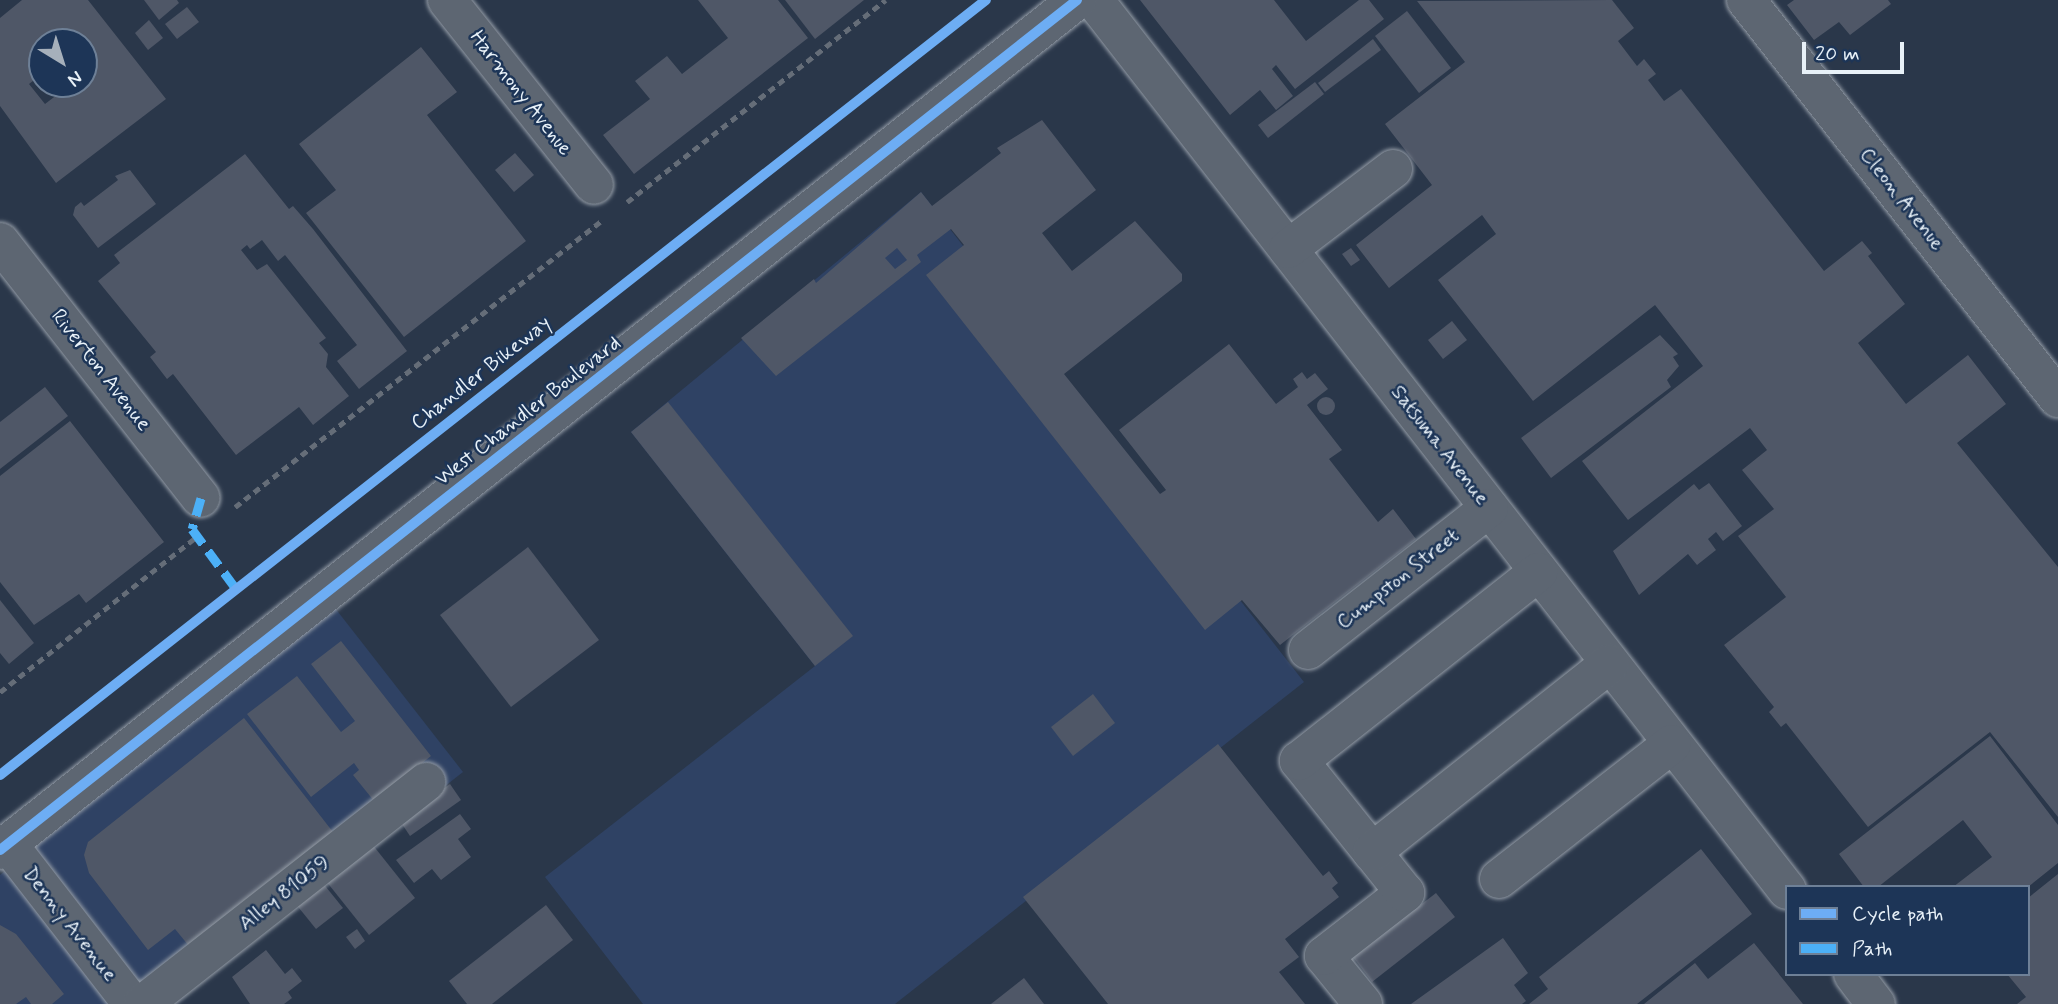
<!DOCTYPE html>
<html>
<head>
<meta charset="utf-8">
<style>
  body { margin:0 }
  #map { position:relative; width:2058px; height:1004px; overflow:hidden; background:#2a374a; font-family:Mynerve,sans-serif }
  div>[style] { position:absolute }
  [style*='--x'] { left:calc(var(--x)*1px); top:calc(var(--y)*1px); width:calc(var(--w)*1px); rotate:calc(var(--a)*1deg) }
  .built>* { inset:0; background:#2f4264 }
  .building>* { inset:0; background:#4f5767 }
  .round { border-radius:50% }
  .path>* { height:4.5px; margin-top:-2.25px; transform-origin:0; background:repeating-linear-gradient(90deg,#656d78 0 7px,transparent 0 12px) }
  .roads { filter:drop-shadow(0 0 2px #959da7) drop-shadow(0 0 2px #959da7) }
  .minor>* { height:38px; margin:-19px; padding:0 19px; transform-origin:19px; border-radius:19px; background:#5d6672 }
  .quiet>* { height:9px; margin-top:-4.5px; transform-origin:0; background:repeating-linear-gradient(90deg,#4cb0f7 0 18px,transparent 0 27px) }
  .cycleway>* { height:10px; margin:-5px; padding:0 5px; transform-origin:5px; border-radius:5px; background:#6dadf4 }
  span { translate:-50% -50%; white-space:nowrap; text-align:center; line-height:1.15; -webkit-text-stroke:5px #1d3557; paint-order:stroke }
  .street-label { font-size:21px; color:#e8f1f8 }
  .legend { position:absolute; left:1785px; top:885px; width:245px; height:91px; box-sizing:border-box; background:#1d3557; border:2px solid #6e8097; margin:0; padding:9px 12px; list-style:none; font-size:21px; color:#e8f1f8 }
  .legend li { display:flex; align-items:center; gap:14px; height:35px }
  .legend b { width:35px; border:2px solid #6e8097 }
  .north { position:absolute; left:28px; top:28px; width:70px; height:70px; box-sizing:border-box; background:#1d3557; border:2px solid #6e8097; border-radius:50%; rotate:142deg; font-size:19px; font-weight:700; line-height:28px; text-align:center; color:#e8f1f8 }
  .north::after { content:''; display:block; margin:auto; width:24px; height:32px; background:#a6b0bb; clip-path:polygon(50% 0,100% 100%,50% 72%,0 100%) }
  .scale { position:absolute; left:1802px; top:42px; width:102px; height:32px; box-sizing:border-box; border:4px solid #e8f1f8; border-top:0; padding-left:9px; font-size:21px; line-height:24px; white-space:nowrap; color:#e8f1f8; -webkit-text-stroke:5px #1d3557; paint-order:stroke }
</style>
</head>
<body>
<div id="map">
  <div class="built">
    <i style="clip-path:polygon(921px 192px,1304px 682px,895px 1004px,643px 1004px,545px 877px,815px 666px,631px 432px)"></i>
    <i style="clip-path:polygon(335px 608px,463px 772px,167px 1004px,0 1004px,0 875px)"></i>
  </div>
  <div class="building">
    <i style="clip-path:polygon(evenodd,22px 0,88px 0,166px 99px,56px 183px,0 106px,0 18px,22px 0,42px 42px,84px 42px,84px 55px,93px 67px,84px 74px,84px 84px,71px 84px,45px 104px,29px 84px,42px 74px,42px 42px)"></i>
    <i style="clip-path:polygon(144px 0,177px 0,179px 3px,159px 20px)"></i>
    <i style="clip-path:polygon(698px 0,778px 0,808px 38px,634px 174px,603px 135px,650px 99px,635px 81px,667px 56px,682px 74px,728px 38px)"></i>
    <i style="clip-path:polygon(785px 0,864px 0,815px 39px)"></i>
    <i style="clip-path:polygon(1140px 0,1274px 0,1306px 41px,1359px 0,1369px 0,1384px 19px,1295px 89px,1276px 65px,1272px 69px,1293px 96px,1276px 110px,1260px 90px,1230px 115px)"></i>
    <i style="clip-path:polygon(1612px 0,1634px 28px,1618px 41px,1637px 66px,1644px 59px,1656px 74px,1648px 80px,1664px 101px,1681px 89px,1824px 271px,1862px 241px,1872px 253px,1868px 256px,1905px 304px,1858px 343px,1906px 404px,1968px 355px,2006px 404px,1957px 443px,2058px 567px,2058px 817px,1990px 732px,1868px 827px,1786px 723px,1781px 727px,1769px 712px,1774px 707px,1724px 645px,1786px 597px,1738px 536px,1774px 509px,1742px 470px,1767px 450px,1750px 428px,1628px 520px,1582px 461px,1703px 366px,1655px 305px,1533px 401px,1438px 280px,1496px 234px,1482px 215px,1389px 288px,1356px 245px,1432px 185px,1385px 124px,1465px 62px,1417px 1px)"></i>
    <i style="clip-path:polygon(1794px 0,1888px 0,1891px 4px,1850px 35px,1839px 22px,1814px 40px,1787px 5px)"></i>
    <i style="clip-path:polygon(187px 7px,199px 22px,177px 39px,165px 24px)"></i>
    <i style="clip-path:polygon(1407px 11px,1451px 68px,1419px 93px,1375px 36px)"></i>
    <i style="clip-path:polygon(149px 20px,163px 38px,148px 50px,135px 33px)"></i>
    <i style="clip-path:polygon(1373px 39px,1381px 50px,1325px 92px,1318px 83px)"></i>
    <i style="clip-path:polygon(421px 47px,457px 92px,427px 115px,526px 241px,404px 337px,306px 213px,336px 190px,299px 144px)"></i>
    <i style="clip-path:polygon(1315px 82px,1324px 94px,1268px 138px,1258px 125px)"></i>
    <i style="clip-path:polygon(evenodd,1042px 120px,1096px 190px,1042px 233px,1072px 271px,1135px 221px,1182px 274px,1182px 281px,1064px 374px,1160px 494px,1166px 490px,1119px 430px,1229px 344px,1276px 404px,1298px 387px,1293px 379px,1302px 372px,1307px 379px,1315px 373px,1328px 389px,1307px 405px,1342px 450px,1329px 459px,1378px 522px,1393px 509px,1416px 539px,1280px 645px,1242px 600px,1205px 630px,926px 275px,964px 245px,951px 229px,917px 255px,921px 262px,776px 376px,741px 338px,814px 279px,816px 283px,921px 192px,932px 206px,1001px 153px,997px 148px,1042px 120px,897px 248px,907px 260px,895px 269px,885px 258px,897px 248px)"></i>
    <i style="clip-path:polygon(515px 153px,534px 175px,514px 192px,495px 170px)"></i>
    <i style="clip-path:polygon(245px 154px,289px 209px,293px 206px,313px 229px,407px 351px,359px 389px,337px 361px,357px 345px,285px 255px,278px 261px,262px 240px,250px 249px,247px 245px,241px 250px,257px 270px,267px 264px,326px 338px,319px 343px,328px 354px,326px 367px,349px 396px,313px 425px,299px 407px,236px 455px,173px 374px,167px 379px,150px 357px,156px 352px,98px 281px,120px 263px,114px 255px)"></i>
    <i style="clip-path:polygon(130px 170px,156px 204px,98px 248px,73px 215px,75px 207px,81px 202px,84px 206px,118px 180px,115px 176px)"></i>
    <i style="clip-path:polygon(1351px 248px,1360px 260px,1351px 266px,1342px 254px)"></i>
    <i style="clip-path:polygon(1452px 321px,1467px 340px,1443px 359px,1428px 340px)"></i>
    <i style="clip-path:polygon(1660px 335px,1678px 354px,1673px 357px,1679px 366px,1667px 380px,1671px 387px,1551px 478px,1521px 438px)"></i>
    <i style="clip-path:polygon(45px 387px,68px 416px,0 469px,0 422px)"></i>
    <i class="round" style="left:1317px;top:397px;width:18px;height:18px"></i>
    <i style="clip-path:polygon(668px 402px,853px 636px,815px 666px,631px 432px)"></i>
    <i style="clip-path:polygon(70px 421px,164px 542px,86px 603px,79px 594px,34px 625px,0 582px,0 476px)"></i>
    <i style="clip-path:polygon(1709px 483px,1742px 526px,1723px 541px,1716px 532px,1708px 539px,1716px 550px,1697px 565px,1688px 554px,1639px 595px,1613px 551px,1694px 484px,1699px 490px)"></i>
    <i style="clip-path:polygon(528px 547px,599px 640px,511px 707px,440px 615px)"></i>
    <i style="clip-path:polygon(0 600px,34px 643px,9px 664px,0 653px)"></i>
    <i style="clip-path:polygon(341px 641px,431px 756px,374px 801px,353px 775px,359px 770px,354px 763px,311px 797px,247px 714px,297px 676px,341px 732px,355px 721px,311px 664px)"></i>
    <i style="clip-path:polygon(1093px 694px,1115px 723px,1073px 756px,1051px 727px)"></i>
    <i style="clip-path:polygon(244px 718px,333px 832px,189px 946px,175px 929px,148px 950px,89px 873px,84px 855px,88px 842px)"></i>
    <i style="clip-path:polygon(1990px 736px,2058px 825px,2058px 863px,2028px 887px,1953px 887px,1992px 857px,1963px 820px,1878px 887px,1864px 887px,1839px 854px)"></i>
    <i style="clip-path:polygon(1218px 744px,1323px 876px,1329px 871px,1338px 883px,1332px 888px,1339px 897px,1285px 939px,1299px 957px,1279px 972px,1305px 1004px,1108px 1004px,1023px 897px)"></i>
    <i style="clip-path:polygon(450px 784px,461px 800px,410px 836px,400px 821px)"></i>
    <i style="clip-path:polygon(460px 814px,471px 829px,458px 839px,471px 857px,441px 880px,432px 869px,414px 883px,396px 860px)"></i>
    <i style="clip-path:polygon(372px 844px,415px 898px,369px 935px,326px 881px)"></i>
    <i style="clip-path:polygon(1701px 849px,1752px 914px,1637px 1004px,1529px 1004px,1548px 989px,1539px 977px)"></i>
    <i style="clip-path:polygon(2058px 874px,2058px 1004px,2017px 1004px,2026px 997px,2007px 974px,2028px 974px,2028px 898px)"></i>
    <i style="clip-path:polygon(322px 882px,343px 908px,316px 929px,295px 903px)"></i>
    <i style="clip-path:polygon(1436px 893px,1455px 917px,1372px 982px,1353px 957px)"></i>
    <i style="clip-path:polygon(546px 905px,573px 940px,492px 1004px,467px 1004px,449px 981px)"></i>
    <i style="clip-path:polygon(0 925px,16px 934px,64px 994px,52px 1004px,31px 1004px,26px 997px,16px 1004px,0 1004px)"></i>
    <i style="clip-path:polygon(357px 929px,365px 941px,355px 949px,346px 937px)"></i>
    <i style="clip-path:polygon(1503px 938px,1528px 973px,1514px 985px,1526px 1001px,1522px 1004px,1411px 1004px)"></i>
    <i style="clip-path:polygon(1754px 943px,1803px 1004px,1644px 1004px,1695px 963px,1708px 979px)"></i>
    <i style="clip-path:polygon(266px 950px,285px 974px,292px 968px,302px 981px,288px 992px,292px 998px,284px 1004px,250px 1004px,232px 977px)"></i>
    <i style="clip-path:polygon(1024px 978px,1044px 1004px,991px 1004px)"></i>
  </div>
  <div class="path">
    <i style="--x:627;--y:202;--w:328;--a:-38"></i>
    <i style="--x:235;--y:507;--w:467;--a:-38"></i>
    <i style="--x:0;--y:692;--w:255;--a:-38.3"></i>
  </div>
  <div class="roads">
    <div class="minor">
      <i style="--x:447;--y:0;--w:236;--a:51.5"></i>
      <i style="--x:1094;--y:0;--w:1128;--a:52.09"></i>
      <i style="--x:1746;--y:0;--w:506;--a:51.91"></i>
      <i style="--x:0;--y:242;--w:325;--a:51.9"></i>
      <i style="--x:1288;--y:249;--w:132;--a:-37.3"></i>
      <i style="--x:1308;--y:650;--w:230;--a:-38.1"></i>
      <i style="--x:8;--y:844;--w:202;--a:52.2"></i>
      <i style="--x:0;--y:850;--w:1372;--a:-38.28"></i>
      <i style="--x:1372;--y:852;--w:117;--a:-128.7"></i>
      <i style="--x:1299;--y:761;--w:305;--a:-38.3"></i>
      <i style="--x:1499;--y:879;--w:219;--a:-38"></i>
      <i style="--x:1853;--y:974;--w:38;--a:53"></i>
      <i style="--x:143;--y:1004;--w:360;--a:-38.1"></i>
      <i style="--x:1363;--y:1004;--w:62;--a:-129.1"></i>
      <i style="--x:1324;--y:956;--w:103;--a:-37.9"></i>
      <i style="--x:1405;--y:893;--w:53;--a:-128.8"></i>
      <i style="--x:1372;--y:852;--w:303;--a:-38.4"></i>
    </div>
  </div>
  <div class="quiet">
    <i style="--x:201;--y:498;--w:32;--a:106"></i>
    <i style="--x:192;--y:529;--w:76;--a:53.6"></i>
  </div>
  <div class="cycleway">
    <i style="--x:0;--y:775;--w:1254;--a:-38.17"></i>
    <i style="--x:0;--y:850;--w:1372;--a:-38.28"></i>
  </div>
  <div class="street-label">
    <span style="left:521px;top:93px;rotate:52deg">Harmony Avenue</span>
    <span style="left:1902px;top:199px;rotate:52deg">Cleon Avenue</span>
    <span style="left:101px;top:370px;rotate:52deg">Riverton Avenue</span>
    <span style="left:481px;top:373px;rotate:-38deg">Chandler Bikeway</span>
    <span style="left:528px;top:411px;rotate:-38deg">West Chandler Boulevard</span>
    <span style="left:1440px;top:445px;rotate:52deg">Satsuma Avenue</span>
    <span style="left:1398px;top:579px;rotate:-38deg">Cumpston Street</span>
    <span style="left:284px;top:893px;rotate:-38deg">Alley 81059</span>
    <span style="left:70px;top:924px;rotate:52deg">Denny Avenue</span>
  </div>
  <ul class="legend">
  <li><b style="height:9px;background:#6dadf4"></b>Cycle path</li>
  <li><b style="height:9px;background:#4cb0f7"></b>Path</li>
  </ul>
  <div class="north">N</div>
  <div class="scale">20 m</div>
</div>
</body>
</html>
